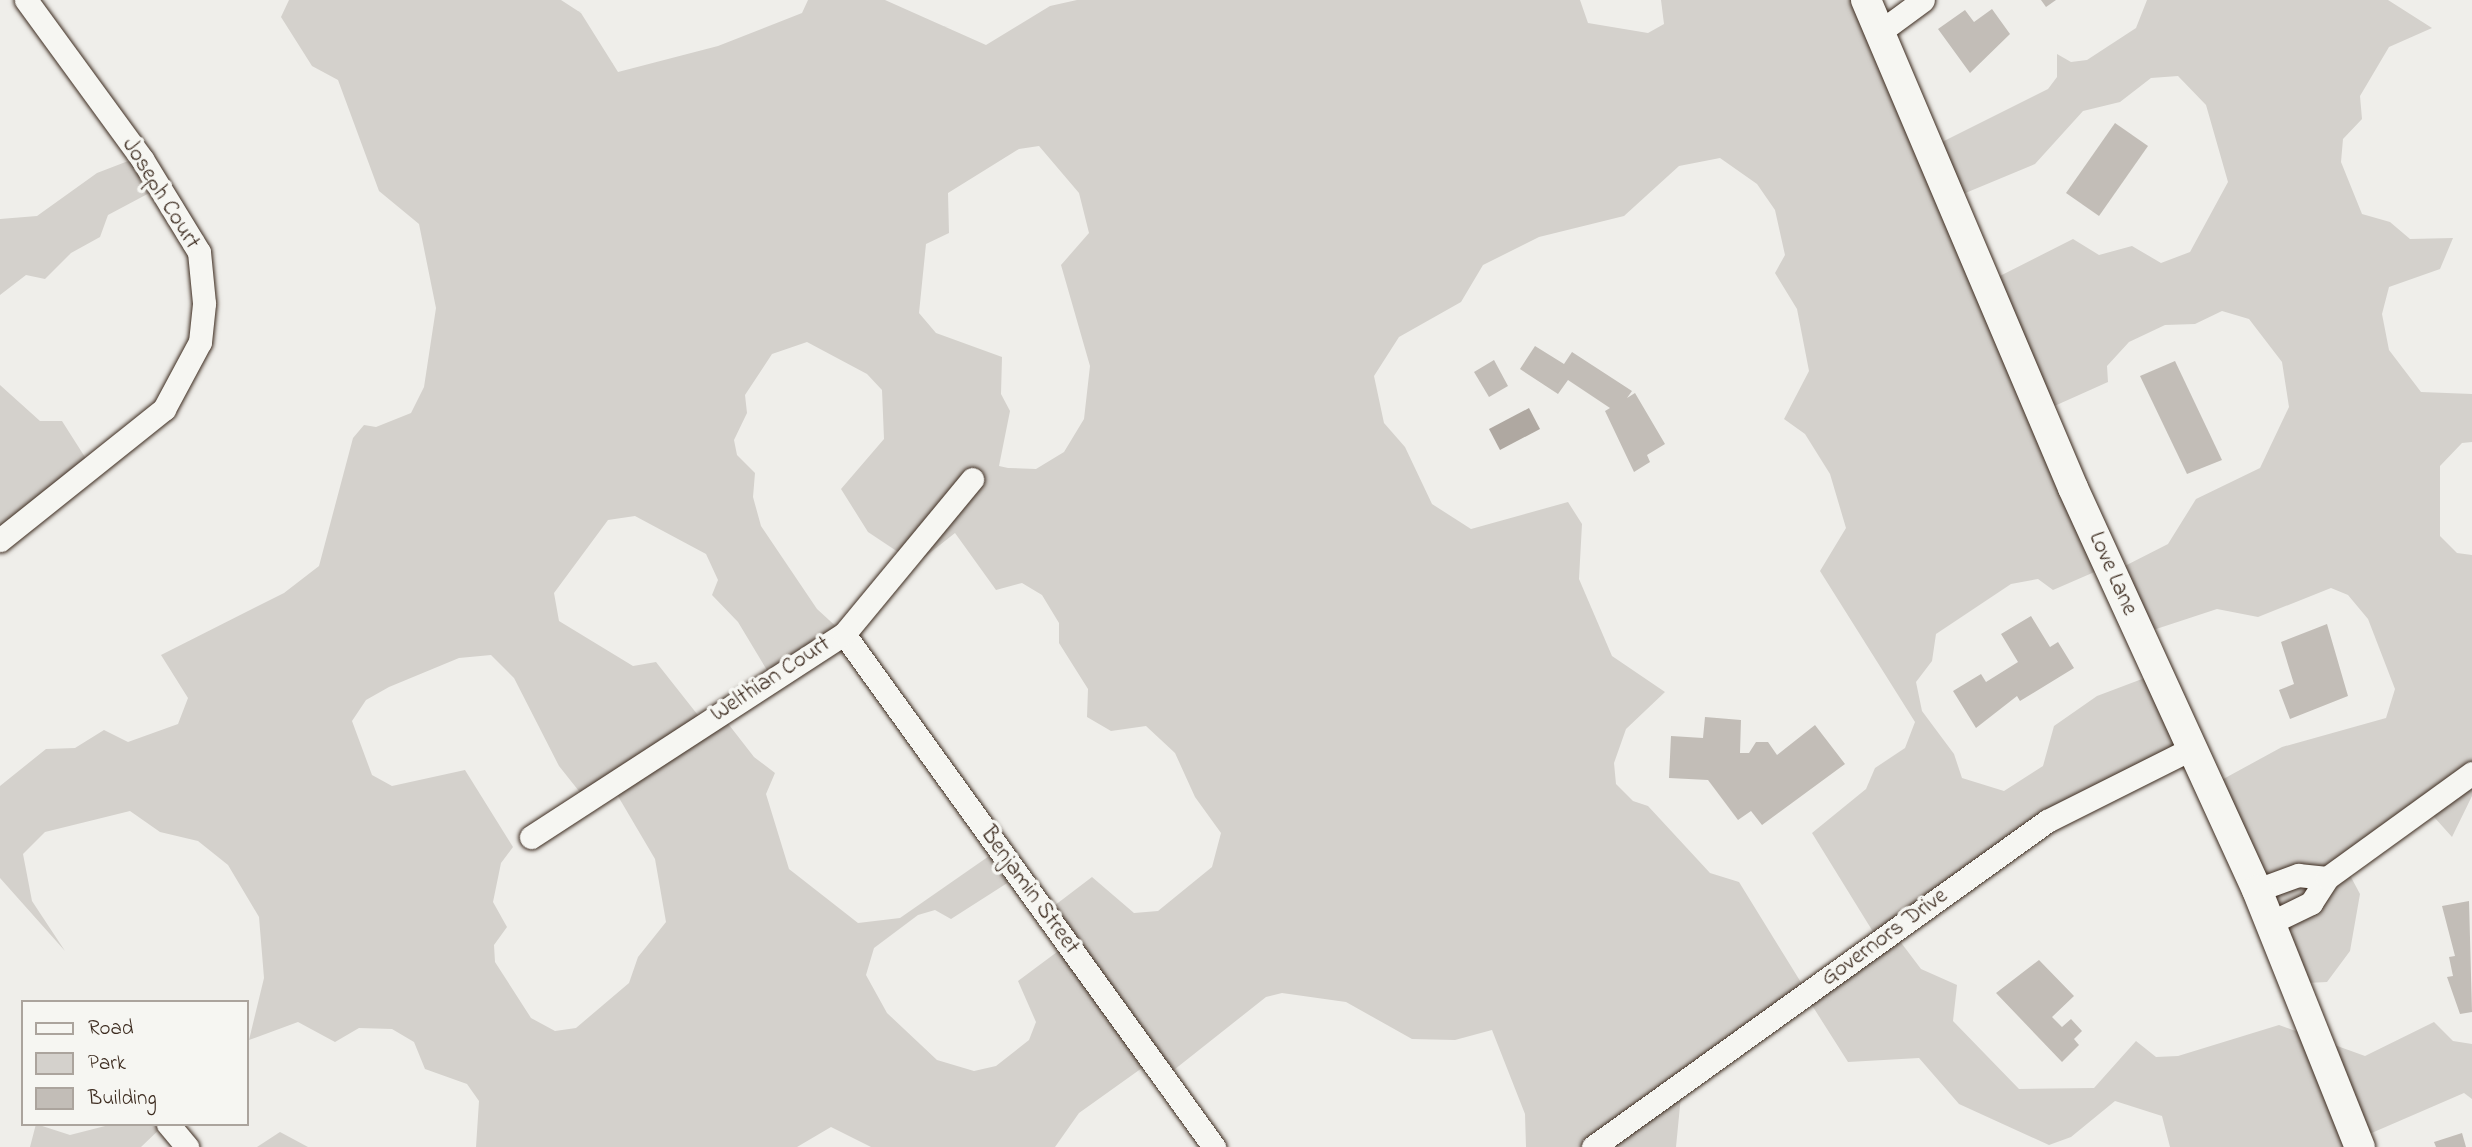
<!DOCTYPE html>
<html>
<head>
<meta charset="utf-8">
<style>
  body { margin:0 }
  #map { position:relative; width:2472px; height:1147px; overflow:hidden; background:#efeeea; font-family:"Indie Flower",sans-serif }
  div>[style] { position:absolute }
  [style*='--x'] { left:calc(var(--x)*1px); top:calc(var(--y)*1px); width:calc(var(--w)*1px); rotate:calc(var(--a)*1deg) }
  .green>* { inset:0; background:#d4d1cc }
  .water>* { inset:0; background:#afa8a1 }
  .building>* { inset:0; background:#c2bdb7 }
  .roads { filter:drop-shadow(0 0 2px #3b2a1e) drop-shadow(0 0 2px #3b2a1e) }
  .minor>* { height:23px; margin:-11.5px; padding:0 11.5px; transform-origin:11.5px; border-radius:11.5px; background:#f6f6f2 }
  .tertiary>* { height:30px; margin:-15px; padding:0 15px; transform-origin:15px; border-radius:15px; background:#f6f6f2 }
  span { translate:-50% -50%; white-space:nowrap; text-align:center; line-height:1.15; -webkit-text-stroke:7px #f6f6f2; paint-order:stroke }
  .street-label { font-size:23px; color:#3b2a1e }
  .legend { position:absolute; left:21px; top:1000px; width:228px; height:126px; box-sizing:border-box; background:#f6f6f2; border:2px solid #aba49d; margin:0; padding:9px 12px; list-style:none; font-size:21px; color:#3b2a1e }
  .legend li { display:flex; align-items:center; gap:14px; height:35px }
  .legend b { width:35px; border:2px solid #aba49d }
</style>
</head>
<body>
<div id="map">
  <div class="green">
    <i style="clip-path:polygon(evenodd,289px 0,561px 0,581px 13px,618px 72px,718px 46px,802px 13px,808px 0,885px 0,986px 45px,1050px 6px,1077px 0,1580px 0,1588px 23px,1648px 33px,1664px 24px,1661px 0,1865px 0,1930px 148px,2048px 89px,2057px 77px,2057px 54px,2071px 62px,2087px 60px,2136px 28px,2147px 0,2388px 0,2432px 28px,2389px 47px,2360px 96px,2362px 119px,2343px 139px,2341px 162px,2362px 214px,2390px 222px,2410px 239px,2453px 238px,2440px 269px,2389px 287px,2382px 314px,2389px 350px,2421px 392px,2472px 394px,2472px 442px,2462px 443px,2440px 466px,2440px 536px,2457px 553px,2472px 555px,2472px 796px,2452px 837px,2426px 808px,2344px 864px,2360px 894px,2350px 951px,2327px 982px,2286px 984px,2205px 789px,2282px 747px,2386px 718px,2395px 689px,2368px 619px,2348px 595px,2331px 588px,2258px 617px,2217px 609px,2141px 634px,2113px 572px,2168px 544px,2196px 499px,2260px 468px,2289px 407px,2282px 362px,2249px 319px,2222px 311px,2195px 324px,2165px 325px,2129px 342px,2107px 366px,2108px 382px,2041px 412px,2106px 567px,2053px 590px,2038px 579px,2011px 584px,1936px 634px,1932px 661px,1916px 682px,1922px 711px,1954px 754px,1962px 778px,2004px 791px,2043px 766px,2054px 726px,2097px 696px,2150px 676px,2181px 744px,1893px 932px,1921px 969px,1957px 985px,1953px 1021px,2019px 1089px,2094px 1088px,2136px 1041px,2156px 1057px,2178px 1056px,2279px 1025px,2365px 1056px,2434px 1022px,2453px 1041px,2472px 1044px,2472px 1099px,2464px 1093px,2367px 1135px,2358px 1147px,2170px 1147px,2162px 1116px,2115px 1101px,2071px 1137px,2049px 1145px,1959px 1104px,1919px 1058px,1848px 1062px,1801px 988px,1683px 1075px,1676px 1147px,1526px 1147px,1525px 1114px,1492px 1030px,1455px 1040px,1412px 1039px,1346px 1002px,1282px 993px,1266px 997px,1165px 1077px,1149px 1063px,1079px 1113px,1055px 1147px,871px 1147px,831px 1127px,797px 1147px,476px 1147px,479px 1101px,467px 1084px,425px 1069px,414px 1042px,392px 1029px,359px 1028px,335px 1042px,298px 1022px,249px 1040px,264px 978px,259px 917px,228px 865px,198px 841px,160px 832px,130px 811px,45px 832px,23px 854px,32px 901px,65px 951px,0 878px,0 786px,46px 749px,75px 748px,104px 730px,128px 742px,178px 724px,188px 698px,161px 655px,284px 593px,319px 566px,353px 438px,364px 425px,376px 427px,411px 413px,424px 387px,436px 308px,419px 224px,379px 191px,338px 80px,312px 66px,281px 17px,289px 0,2178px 76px,2206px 105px,2228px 182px,2190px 252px,2161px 263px,2132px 246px,2099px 255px,2073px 239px,1988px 282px,1963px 194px,2035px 164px,2083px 111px,2120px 102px,2151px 78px,2178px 76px,289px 0,1039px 146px,1079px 193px,1089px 233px,1061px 265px,1090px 366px,1084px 419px,1064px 452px,1036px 469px,1008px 468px,999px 466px,1010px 411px,1001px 394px,1002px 357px,936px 333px,919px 313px,926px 244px,949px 233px,948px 193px,1019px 149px,1039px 146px,289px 0,1720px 158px,1757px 184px,1775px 210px,1785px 255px,1775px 273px,1797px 309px,1809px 371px,1784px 419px,1805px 434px,1830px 474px,1846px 528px,1820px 571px,1915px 722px,1905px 748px,1875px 768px,1866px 789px,1812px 833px,1875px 935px,1802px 984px,1739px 882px,1710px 873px,1648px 806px,1633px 801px,1616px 784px,1614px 763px,1626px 729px,1665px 692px,1612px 656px,1579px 579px,1582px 524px,1568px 502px,1471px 529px,1432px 504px,1405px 447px,1384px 423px,1374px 376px,1399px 337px,1461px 302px,1483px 265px,1539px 237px,1624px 216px,1679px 166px,1720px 158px,289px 0,807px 342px,867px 374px,882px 390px,884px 439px,841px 489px,868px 532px,916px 564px,955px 533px,996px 590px,1022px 583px,1042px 595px,1059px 623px,1059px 643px,1088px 689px,1087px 717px,1111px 731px,1146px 726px,1175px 753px,1195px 797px,1221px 833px,1212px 867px,1158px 911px,1134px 913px,1092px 877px,1046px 912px,1065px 946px,1018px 981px,1036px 1022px,1029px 1040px,996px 1066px,974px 1071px,937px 1060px,887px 1013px,866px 975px,874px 948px,918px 915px,935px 910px,951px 919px,1012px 880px,992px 854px,900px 918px,858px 923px,789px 869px,766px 794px,775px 773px,754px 757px,719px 712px,701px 719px,656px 662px,633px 666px,559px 621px,554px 593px,608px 520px,635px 516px,706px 554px,718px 580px,712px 595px,738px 622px,771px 677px,841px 631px,817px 609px,761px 526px,753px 497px,755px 473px,737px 455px,734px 440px,747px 413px,745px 395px,772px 354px,807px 342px,289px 0,491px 655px,514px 678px,559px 766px,586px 800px,612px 786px,655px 859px,666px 922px,638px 957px,629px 983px,576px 1028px,555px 1031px,531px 1018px,495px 962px,494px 945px,507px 927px,493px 902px,501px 863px,513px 847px,465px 770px,392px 786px,372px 775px,352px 721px,366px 700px,389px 687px,459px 658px,491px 655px)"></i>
    <i style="clip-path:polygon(136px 158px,155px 190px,108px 215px,100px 237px,71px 253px,45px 279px,26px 275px,0 295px,0 219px,37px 216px,97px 173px)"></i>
    <i style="clip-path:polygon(0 385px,40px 421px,62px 421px,90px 465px,0 536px)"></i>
    <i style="clip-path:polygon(36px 1124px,70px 1135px,113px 1124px,165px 1124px,141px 1147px,30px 1147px)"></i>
    <i style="clip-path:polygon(280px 1132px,308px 1147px,257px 1147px)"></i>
  </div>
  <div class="water">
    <i style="clip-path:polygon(1529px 408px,1540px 429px,1500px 450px,1489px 429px)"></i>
  </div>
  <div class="building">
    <i style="clip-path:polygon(2041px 0,2056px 0,2046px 7px)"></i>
    <i style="clip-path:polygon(1992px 9px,2010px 34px,1970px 73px,1938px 29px,1965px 10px,1974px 22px)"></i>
    <i style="clip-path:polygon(2115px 123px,2148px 146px,2099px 216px,2066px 193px)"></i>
    <i style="clip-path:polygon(1535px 346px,1564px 364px,1572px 352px,1632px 391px,1627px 398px,1635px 393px,1665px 444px,1647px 455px,1650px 462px,1634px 472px,1605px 411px,1610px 408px,1568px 380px,1558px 394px,1520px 369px)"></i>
    <i style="clip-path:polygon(1494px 360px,1508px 386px,1489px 397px,1474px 372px)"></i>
    <i style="clip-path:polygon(2175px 361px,2222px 460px,2187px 474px,2140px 376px)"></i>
    <i style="clip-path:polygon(2031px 616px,2050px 647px,2058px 642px,2074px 668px,2020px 701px,2017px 696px,1976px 728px,1953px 691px,1981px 674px,1986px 682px,2018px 662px,2001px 634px)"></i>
    <i style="clip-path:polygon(2327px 624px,2348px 696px,2290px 719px,2279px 690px,2294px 684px,2281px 642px)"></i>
    <i style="clip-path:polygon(1705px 717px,1741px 720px,1740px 753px,1749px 753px,1756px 742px,1768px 742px,1777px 755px,1815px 725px,1845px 764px,1762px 825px,1751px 811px,1738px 820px,1708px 780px,1669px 778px,1671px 736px,1703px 738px)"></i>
    <i style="clip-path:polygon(2469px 901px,2472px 1012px,2460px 1014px,2447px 977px,2453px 976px,2449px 957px,2455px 956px,2442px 906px)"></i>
    <i style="clip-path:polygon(2039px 960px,2074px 996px,2052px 1017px,2062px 1027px,2071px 1019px,2082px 1031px,2074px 1039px,2079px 1045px,2062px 1062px,1996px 993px)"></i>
    <i style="clip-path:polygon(2462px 1133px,2466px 1147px,2436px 1147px,2434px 1142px)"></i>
  </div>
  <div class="roads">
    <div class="minor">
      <i style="--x:1881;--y:31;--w:52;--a:-36.4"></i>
      <i style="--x:0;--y:540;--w:210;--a:-38.6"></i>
      <i style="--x:164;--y:409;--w:76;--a:-61.8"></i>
      <i style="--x:200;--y:342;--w:39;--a:-84"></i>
      <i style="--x:204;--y:303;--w:51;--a:-95.6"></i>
      <i style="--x:199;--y:252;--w:109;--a:-121.5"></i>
      <i style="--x:142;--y:159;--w:197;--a:-126.1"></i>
      <i style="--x:844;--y:634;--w:633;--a:54.2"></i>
      <i style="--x:531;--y:837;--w:373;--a:-33"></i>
      <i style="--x:844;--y:634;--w:201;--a:-50.4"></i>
      <i style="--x:2257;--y:890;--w:44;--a:-20.1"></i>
      <i style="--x:2298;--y:875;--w:29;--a:6"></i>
      <i style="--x:2270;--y:923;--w:46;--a:-26"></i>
      <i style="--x:2311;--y:903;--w:30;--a:-57"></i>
      <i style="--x:2327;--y:878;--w:179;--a:-35.9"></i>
      <i style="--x:168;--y:1124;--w:30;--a:50"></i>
      <i style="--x:1593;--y:1147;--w:559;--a:-35.68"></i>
      <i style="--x:2047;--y:821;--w:159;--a:-26.6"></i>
    </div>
    <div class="tertiary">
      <i style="--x:1866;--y:0;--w:530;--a:67.01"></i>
      <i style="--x:2073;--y:488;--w:442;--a:65.4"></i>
      <i style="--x:2257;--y:890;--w:277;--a:68.2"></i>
    </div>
  </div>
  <div class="street-label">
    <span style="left:160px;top:194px;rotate:58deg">Joseph Court</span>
    <span style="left:2112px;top:574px;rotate:66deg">Love Lane</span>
    <span style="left:771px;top:680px;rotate:-33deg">Welthian Court</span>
    <span style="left:1029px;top:891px;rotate:54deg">Benjamin Street</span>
    <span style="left:1885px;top:938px;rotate:-36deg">Governors Drive</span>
  </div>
  <ul class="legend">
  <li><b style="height:9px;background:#f6f6f2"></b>Road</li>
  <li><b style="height:19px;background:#d4d1cc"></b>Park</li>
  <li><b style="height:19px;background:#c2bdb7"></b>Building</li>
  </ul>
</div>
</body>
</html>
